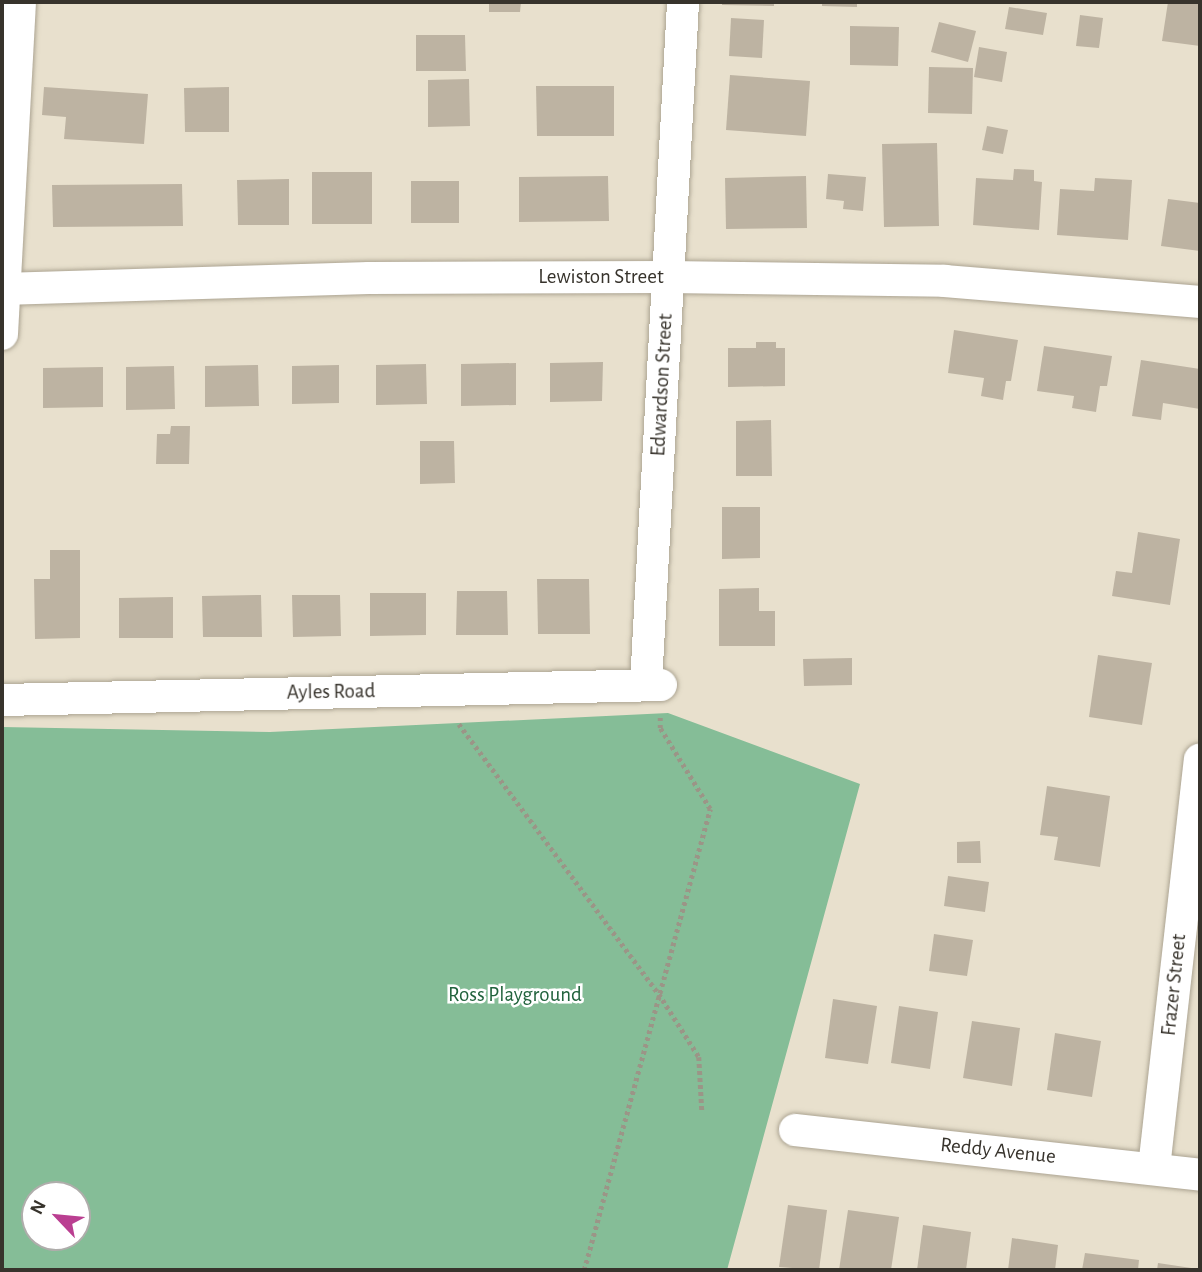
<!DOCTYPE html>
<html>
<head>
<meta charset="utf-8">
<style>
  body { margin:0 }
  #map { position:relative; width:1202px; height:1272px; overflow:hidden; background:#e8e0cd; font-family:"Alegreya Sans",sans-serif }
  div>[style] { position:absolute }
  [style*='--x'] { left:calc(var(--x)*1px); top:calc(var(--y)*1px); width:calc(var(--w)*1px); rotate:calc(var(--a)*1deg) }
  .green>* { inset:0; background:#85bd97 }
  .building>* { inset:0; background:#bdb3a2 }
  .path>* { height:4.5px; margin-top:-2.25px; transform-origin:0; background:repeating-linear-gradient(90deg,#9b9587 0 3.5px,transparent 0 7px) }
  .roads { filter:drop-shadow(0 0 2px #aca492) drop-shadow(0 0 2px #aca492) }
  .minor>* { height:32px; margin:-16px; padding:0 16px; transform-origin:16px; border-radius:16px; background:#fff }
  span { translate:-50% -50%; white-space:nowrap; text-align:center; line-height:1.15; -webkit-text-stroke:5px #fff; paint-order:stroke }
  .street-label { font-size:21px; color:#37332c }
  .park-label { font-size:21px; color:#22633d }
  .frame { position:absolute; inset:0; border:4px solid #37332c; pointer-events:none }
  .north { position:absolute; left:21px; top:1181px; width:70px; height:70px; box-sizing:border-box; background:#fff; border:2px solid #afadab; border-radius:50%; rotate:296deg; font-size:19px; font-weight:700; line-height:28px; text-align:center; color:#37332c }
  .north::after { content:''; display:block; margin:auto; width:24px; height:32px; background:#ba3f91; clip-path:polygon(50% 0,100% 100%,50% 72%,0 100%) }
</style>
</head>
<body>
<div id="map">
  <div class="green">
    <i style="clip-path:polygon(evenodd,668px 713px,860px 784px,727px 1270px,2px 1270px,2px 727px,270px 732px,668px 713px,35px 1195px,77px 1195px,77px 1237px,35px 1237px,35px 1195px)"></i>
  </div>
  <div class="building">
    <i style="clip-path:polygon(489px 2px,521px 2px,520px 12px,489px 12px)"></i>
    <i style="clip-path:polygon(722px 2px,774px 2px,774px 6px,722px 5px)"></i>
    <i style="clip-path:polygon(822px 2px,857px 2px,857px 7px,822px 6px)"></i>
    <i style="clip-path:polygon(1168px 2px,1200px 3px,1200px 46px,1162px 41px)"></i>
    <i style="clip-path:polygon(1009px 7px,1047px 13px,1043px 35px,1005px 29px)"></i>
    <i style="clip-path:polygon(1080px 15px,1103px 18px,1099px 48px,1076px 46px)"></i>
    <i style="clip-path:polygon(731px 18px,764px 20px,762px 58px,729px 56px)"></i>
    <i style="clip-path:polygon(939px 22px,976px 31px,968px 62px,931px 52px)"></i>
    <i style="clip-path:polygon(850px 26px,899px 27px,898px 66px,850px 65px)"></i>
    <i style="clip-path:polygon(416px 35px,465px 35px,466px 71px,416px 71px)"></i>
    <i style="clip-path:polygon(979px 47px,1007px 52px,1002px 82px,974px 77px)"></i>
    <i style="clip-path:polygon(929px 67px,973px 68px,972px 114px,928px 113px)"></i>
    <i style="clip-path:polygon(730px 75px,810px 81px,806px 136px,726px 130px)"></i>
    <i style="clip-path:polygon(469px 79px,470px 126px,428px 127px,428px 80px)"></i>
    <i style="clip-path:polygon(536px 86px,614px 86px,614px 136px,537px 136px)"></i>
    <i style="clip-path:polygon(44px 87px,148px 94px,144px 144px,64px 139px,66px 117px,42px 115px)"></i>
    <i style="clip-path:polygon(229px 87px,229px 132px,185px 132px,184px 88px)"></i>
    <i style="clip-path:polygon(987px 126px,1008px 130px,1003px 154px,982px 150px)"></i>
    <i style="clip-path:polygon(937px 143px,939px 226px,884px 227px,882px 144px)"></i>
    <i style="clip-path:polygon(1014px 169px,1034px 170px,1034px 181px,1042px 182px,1039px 230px,973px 225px,976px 178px,1013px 180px)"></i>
    <i style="clip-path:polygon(312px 172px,372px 172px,372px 224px,312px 224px)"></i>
    <i style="clip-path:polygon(828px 174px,866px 177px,863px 211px,843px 209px,844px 201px,826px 199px)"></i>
    <i style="clip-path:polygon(608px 176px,609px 221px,519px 222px,519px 177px)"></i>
    <i style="clip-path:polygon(806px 176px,807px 228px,726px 229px,725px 178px)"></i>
    <i style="clip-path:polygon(1095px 178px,1132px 180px,1128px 240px,1057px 235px,1060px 189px,1094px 191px)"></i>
    <i style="clip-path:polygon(289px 179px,289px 225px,238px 225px,237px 180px)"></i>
    <i style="clip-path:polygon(411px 181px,459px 181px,459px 223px,411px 223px)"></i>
    <i style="clip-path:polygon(182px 184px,183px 226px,53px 227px,52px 185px)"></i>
    <i style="clip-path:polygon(1168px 199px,1200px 203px,1200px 251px,1161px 246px)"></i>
    <i style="clip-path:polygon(954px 330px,1018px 340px,1011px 381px,1006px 381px,1003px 400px,981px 396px,984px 378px,948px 373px)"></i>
    <i style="clip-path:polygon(756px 342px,776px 342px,776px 348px,785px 348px,785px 386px,728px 387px,728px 348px,756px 348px)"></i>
    <i style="clip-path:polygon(1044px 346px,1112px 356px,1107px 386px,1100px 386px,1096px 412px,1072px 408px,1074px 396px,1037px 391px)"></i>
    <i style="clip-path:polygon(1141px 360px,1200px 369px,1200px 409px,1163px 403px,1161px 420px,1132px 416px)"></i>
    <i style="clip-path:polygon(603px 362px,602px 401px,550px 402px,550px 363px)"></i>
    <i style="clip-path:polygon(516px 363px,516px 405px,461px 406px,461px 364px)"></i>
    <i style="clip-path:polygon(426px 364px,427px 404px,376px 405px,376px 365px)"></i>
    <i style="clip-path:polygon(258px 365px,259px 406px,205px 407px,205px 366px)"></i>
    <i style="clip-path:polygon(339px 365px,339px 403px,292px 404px,292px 366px)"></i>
    <i style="clip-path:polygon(174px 366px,175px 409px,126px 410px,126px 367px)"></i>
    <i style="clip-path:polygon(103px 367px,103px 407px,43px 408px,43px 368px)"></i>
    <i style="clip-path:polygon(771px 420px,772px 476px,736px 476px,736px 421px)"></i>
    <i style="clip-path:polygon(171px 426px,190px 426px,189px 464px,156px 464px,157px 434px,170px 434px)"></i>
    <i style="clip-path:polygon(420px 441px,454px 441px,455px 483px,420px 484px)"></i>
    <i style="clip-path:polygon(722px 507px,760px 507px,760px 558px,722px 559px)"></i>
    <i style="clip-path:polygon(1138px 532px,1180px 539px,1170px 605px,1112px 596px,1116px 571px,1132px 573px)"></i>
    <i style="clip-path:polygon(50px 550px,80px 550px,80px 638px,35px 639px,34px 579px,50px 579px)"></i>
    <i style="clip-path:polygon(537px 579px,589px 579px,590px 634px,538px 634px)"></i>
    <i style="clip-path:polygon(759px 588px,759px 611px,775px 611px,775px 646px,719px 646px,719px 589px)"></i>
    <i style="clip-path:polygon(457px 591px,507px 591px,508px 635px,456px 635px)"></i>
    <i style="clip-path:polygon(370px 593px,426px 593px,426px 635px,370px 636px)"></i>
    <i style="clip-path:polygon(261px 595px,262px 637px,203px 637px,202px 596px)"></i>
    <i style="clip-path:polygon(292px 595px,340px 595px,341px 636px,293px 637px)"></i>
    <i style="clip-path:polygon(173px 597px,173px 638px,119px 638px,119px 598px)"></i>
    <i style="clip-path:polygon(1098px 655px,1152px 663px,1142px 725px,1089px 717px)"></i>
    <i style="clip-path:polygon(852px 658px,852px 685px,804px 686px,803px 659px)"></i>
    <i style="clip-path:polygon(1047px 786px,1110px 796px,1100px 867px,1054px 860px,1058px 837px,1040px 835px)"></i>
    <i style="clip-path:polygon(980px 841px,981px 863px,957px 863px,957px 842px)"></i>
    <i style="clip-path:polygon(948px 876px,989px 882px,985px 912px,944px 906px)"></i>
    <i style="clip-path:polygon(934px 934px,973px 940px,967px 976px,929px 971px)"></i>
    <i style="clip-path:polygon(833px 999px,877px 1006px,868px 1064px,825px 1058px)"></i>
    <i style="clip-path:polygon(899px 1006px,938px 1012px,930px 1069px,891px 1063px)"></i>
    <i style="clip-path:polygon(972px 1021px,1020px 1028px,1012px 1086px,963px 1078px)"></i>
    <i style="clip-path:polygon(1055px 1033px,1101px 1041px,1092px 1097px,1047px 1090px)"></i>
    <i style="clip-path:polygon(788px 1205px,827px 1210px,819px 1270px,779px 1267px)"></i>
    <i style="clip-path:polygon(848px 1210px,899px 1217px,891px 1270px,839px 1270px)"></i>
    <i style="clip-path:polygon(923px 1225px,971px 1232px,966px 1270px,917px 1270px)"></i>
    <i style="clip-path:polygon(1012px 1238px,1058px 1245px,1055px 1270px,1008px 1270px)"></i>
    <i style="clip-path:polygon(1085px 1253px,1139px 1260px,1138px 1270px,1082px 1270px)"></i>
    <i style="clip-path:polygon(1158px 1263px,1198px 1269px,1198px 1270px,1157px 1270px)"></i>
  </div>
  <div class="path">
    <i style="--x:459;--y:724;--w:336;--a:53.5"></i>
    <i style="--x:659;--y:994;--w:75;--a:57.6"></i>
    <i style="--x:699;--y:1057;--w:54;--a:86.8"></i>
    <i style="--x:584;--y:1270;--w:478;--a:-74.7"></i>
    <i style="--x:710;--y:809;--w:95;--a:-121.7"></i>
    <i style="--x:660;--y:728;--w:11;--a:-90"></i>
  </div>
  <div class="roads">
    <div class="minor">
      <i style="--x:2;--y:289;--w:367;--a:-1.7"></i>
      <i style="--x:369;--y:278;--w:299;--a:-0.2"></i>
      <i style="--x:668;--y:277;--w:277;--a:0.8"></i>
      <i style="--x:945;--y:281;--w:256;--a:4.7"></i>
      <i style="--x:2;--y:334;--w:332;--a:-86.9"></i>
      <i style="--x:646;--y:684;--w:683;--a:-86.89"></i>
      <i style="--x:2;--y:700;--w:659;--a:-1.3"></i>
      <i style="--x:795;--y:1130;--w:407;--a:6.3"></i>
      <i style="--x:1154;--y:1168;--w:411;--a:-83.6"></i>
    </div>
  </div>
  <div class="street-label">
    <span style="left:601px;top:277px">Lewiston Street</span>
    <span style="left:662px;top:385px;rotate:-87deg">Edwardson Street</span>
    <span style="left:331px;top:692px;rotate:-1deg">Ayles Road</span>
    <span style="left:1174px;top:985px;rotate:-84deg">Frazer Street</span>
    <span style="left:998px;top:1151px;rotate:6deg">Reddy Avenue</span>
  </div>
  <div class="park-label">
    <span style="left:515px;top:995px">Ross Playground</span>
  </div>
  <div class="frame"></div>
  <div class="north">N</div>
</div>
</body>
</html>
